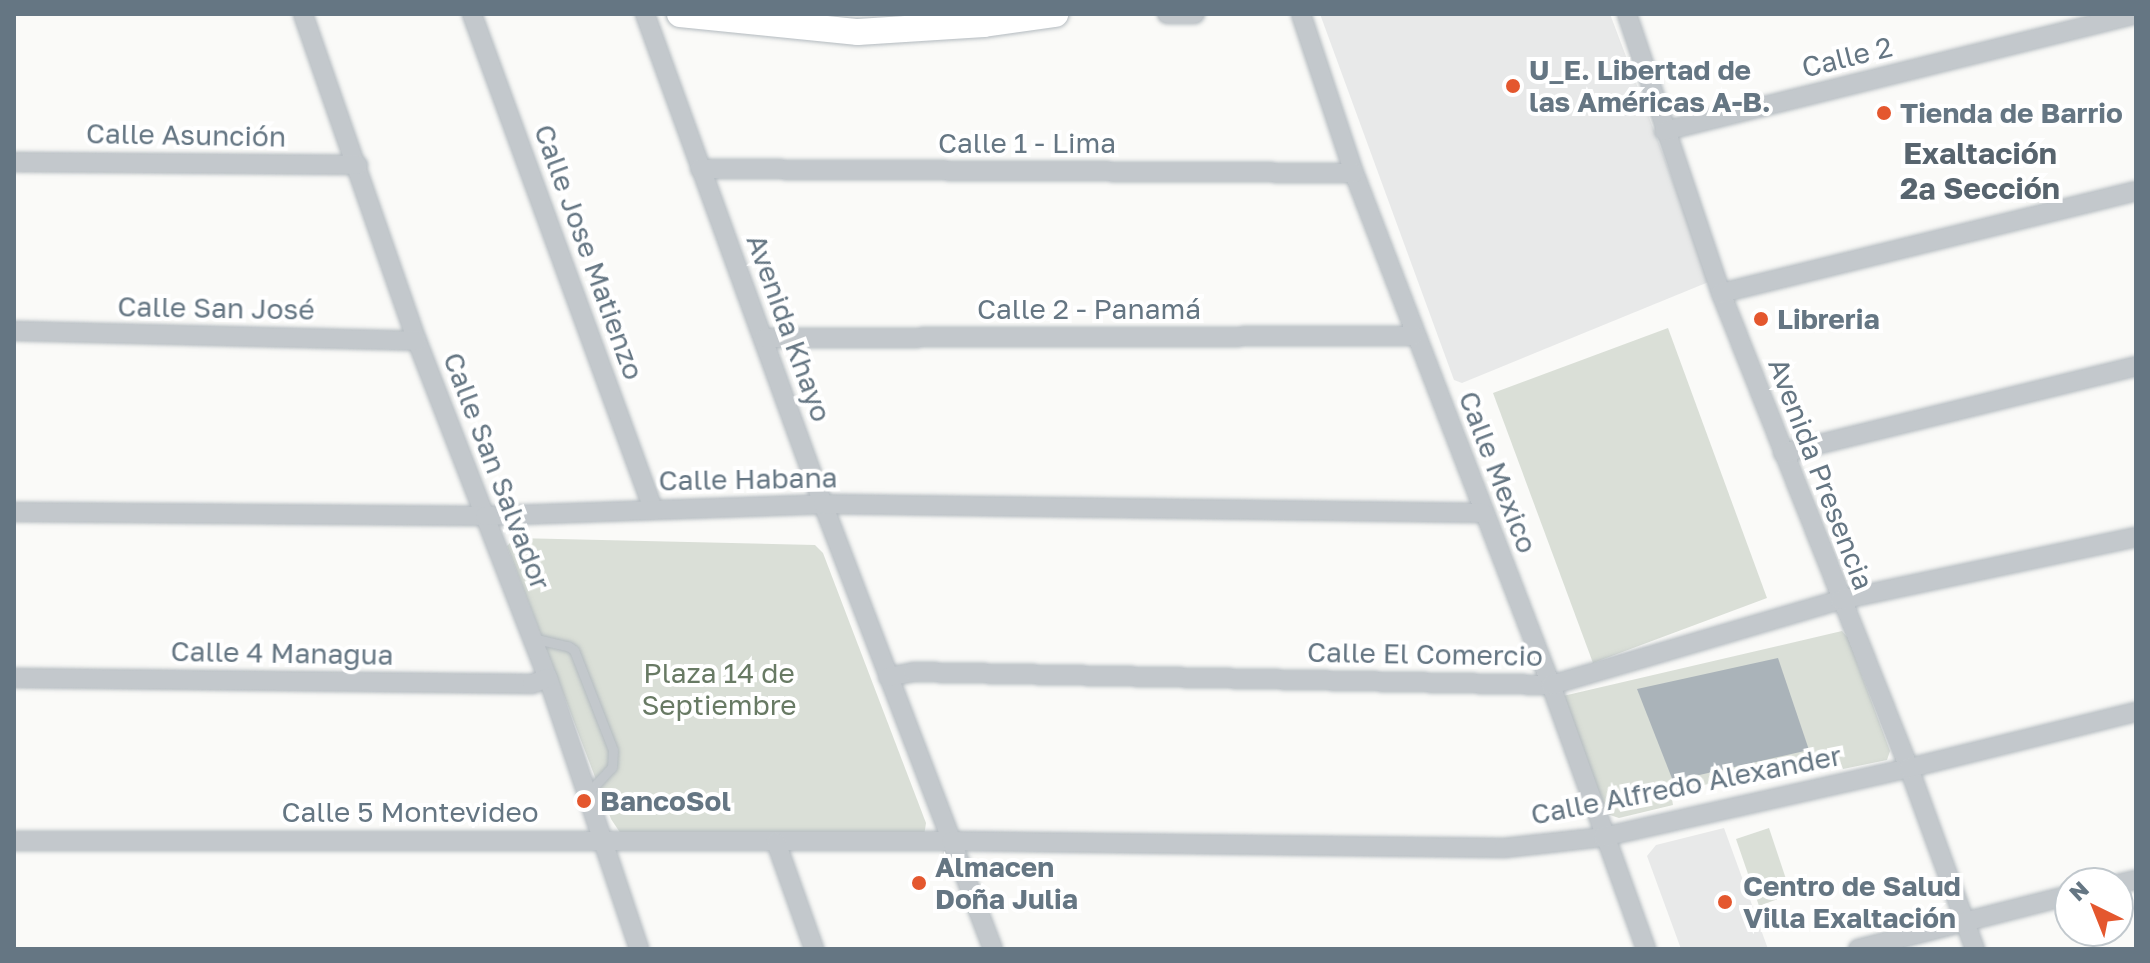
<!DOCTYPE html>
<html>
<head>
<meta charset="utf-8">
<style>
  body { margin:0 }
  #map { position:relative; width:2150px; height:963px; overflow:hidden; background:#fafaf8; font-family:"Golos Text",sans-serif }
  div>[style] { position:absolute }
  [style*='--x'] { left:calc(var(--x)*1px); top:calc(var(--y)*1px); width:calc(var(--w)*1px); rotate:calc(var(--a)*1deg) }
  .built>* { inset:0; background:#e8e9e9 }
  .green>* { inset:0; background:#dadfd7 }
  .building>* { inset:0; background:#aab3b9 }
  .roads { filter:drop-shadow(0 0 2px #b3babf) drop-shadow(0 0 2px #b3babf) }
  .service>* { height:9px; margin:-4.5px; padding:0 4.5px; transform-origin:4.5px; border-radius:4.5px; background:#c3c8cc }
  .minor>* { height:18px; margin:-9px; padding:0 9px; transform-origin:9px; border-radius:9px; background:#c3c8cc }
  .secondary>* { height:26px; margin:-13px; padding:0 13px; transform-origin:13px; border-radius:13px; background:#fff }
  .dots>* { width:22px; height:22px; translate:-50% -50%; box-sizing:border-box; border:4px solid #fff; border-radius:50% }
  span { translate:-50% -50%; white-space:nowrap; text-align:center; line-height:1.15; -webkit-text-stroke:8px #fff; paint-order:stroke }
  .street-label { font-size:28px; color:#657683 }
  .poi-label { font-size:28px; color:#657683; font-weight:700 }
  .left { translate:0 -50%; text-align:left }
  .park-label { font-size:28px; color:#687a64 }
  .neighbourhood-label { font-size:30px; color:#57646e; font-weight:700 }
  .frame { position:absolute; inset:0; border:16px solid #657683; pointer-events:none }
  .north { position:absolute; left:2054px; top:867px; width:80px; height:80px; box-sizing:border-box; background:#fff; border:2px solid #c1c8cd; border-radius:50%; rotate:317deg; font-size:22px; font-weight:700; line-height:32px; text-align:center; color:#657683 }
  .north::after { content:''; display:block; margin:auto; width:28px; height:36px; background:#e4572e; clip-path:polygon(50% 0,100% 100%,50% 72%,0 100%) }
</style>
</head>
<body>
<div id="map">
  <div class="built">
    <i style="clip-path:polygon(1320px 14px,1610px 14px,1711px 281px,1462px 383px,1454px 380px)"></i>
    <i style="clip-path:polygon(1724px 828px,1768px 949px,1681px 949px,1647px 856px,1656px 845px)"></i>
  </div>
  <div class="green">
    <i style="clip-path:polygon(1668px 328px,1767px 598px,1593px 663px,1493px 393px)"></i>
    <i style="clip-path:polygon(515px 538px,815px 545px,823px 553px,926px 823px,924px 836px,621px 834px,611px 819px,507px 546px)"></i>
    <i style="clip-path:polygon(1842px 631px,1848px 638px,1890px 751px,1887px 760px,1843px 769px,1837px 753px,1671px 793px,1673px 805px,1619px 818px,1604px 813px,1563px 696px)"></i>
    <i style="clip-path:polygon(1769px 828px,1791px 894px,1759px 906px,1736px 839px)"></i>
  </div>
  <div class="building">
    <i style="clip-path:polygon(1778px 658px,1809px 750px,1673px 781px,1637px 689px)"></i>
  </div>
  <div class="roads">
    <div class="service">
      <i style="--x:532;--y:638;--w:37;--a:13"></i>
      <i style="--x:568;--y:646;--w:7;--a:34"></i>
      <i style="--x:574;--y:650;--w:107;--a:68.7"></i>
      <i style="--x:613;--y:750;--w:17;--a:93"></i>
      <i style="--x:612;--y:767;--w:35;--a:133"></i>
    </div>
    <div class="minor">
      <i style="--x:303;--y:14;--w:346;--a:70.8"></i>
      <i style="--x:417;--y:341;--w:362;--a:68.8"></i>
      <i style="--x:548;--y:678;--w:286;--a:71.4"></i>
      <i style="--x:472;--y:14;--w:527;--a:69.91"></i>
      <i style="--x:645;--y:14;--w:521;--a:70.04"></i>
      <i style="--x:823;--y:504;--w:476;--a:69.1"></i>
      <i style="--x:1167;--y:14;--w:28;--a:0"></i>
      <i style="--x:1301;--y:14;--w:168;--a:71.6"></i>
      <i style="--x:1354;--y:173;--w:549;--a:68.95"></i>
      <i style="--x:1551;--y:685;--w:281;--a:70.2"></i>
      <i style="--x:1627;--y:14;--w:294;--a:71.4"></i>
      <i style="--x:1721;--y:293;--w:511;--a:68.41"></i>
      <i style="--x:1909;--y:768;--w:193;--a:70"></i>
      <i style="--x:1664;--y:131;--w:486;--a:-13.9"></i>
      <i style="--x:14;--y:162;--w:344;--a:0.5"></i>
      <i style="--x:700;--y:169;--w:654;--a:0.35"></i>
      <i style="--x:1721;--y:293;--w:427;--a:-13.8"></i>
      <i style="--x:14;--y:331;--w:403;--a:1.4"></i>
      <i style="--x:764;--y:338;--w:650;--a:-0.18"></i>
      <i style="--x:1783;--y:453;--w:364;--a:-13.8"></i>
      <i style="--x:14;--y:512;--w:471;--a:0.5"></i>
      <i style="--x:485;--y:516;--w:338;--a:-2"></i>
      <i style="--x:823;--y:504;--w:661;--a:0.78"></i>
      <i style="--x:888;--y:677;--w:25;--a:-11"></i>
      <i style="--x:913;--y:672;--w:638;--a:1.17"></i>
      <i style="--x:1551;--y:685;--w:301;--a:-16.4"></i>
      <i style="--x:1840;--y:600;--w:303;--a:-12"></i>
      <i style="--x:14;--y:678;--w:518;--a:0.66"></i>
      <i style="--x:532;--y:684;--w:17;--a:-21"></i>
      <i style="--x:14;--y:841;--w:937;--a:0"></i>
      <i style="--x:951;--y:841;--w:553;--a:0.73"></i>
      <i style="--x:1504;--y:848;--w:100;--a:-6.3"></i>
      <i style="--x:1603;--y:837;--w:314;--a:-12.7"></i>
      <i style="--x:1909;--y:768;--w:234;--a:-13.9"></i>
      <i style="--x:776;--y:842;--w:114;--a:70.4"></i>
      <i style="--x:2118;--y:884;--w:18;--a:-13"></i>
      <i style="--x:1858;--y:949;--w:219;--a:-14.3"></i>
    </div>
    <div class="secondary">
      <i style="--x:680;--y:14;--w:179;--a:5.8"></i>
      <i style="--x:858;--y:32;--w:126;--a:-3.6"></i>
      <i style="--x:984;--y:24;--w:72;--a:-8"></i>
    </div>
  </div>
  <div class="dots">
    <i style="left:1513px;top:86px;background:#e4572e"></i>
    <i style="left:1884px;top:113px;background:#e4572e"></i>
    <i style="left:1761px;top:319px;background:#e4572e"></i>
    <i style="left:584px;top:801px;background:#e4572e"></i>
    <i style="left:919px;top:883px;background:#e4572e"></i>
    <i style="left:1725px;top:902px;background:#e4572e"></i>
  </div>
  <div class="street-label">
    <span style="left:1847px;top:57px;rotate:-14deg">Calle 2</span>
    <span style="left:186px;top:135px;rotate:1deg">Calle Asunción</span>
    <span style="left:1027px;top:143px">Calle 1 - Lima</span>
    <span style="left:589px;top:252px;rotate:70deg">Calle Jose Matienzo</span>
    <span style="left:216px;top:308px;rotate:1deg">Calle San José</span>
    <span style="left:1089px;top:309px">Calle 2 - Panamá</span>
    <span style="left:789px;top:328px;rotate:70deg">Avenida Khayo</span>
    <span style="left:497px;top:471px;rotate:69deg">Calle San Salvador</span>
    <span style="left:1498px;top:472px;rotate:69deg">Calle Mexico</span>
    <span style="left:1821px;top:474px;rotate:69deg">Avenida Presencia</span>
    <span style="left:748px;top:479px;rotate:-1deg">Calle Habana</span>
    <span style="left:282px;top:653px;rotate:1deg">Calle 4 Managua</span>
    <span style="left:1425px;top:654px;rotate:1deg">Calle El Comercio</span>
    <span style="left:1686px;top:785px;rotate:-11deg">Calle Alfredo Alexander</span>
    <span style="left:410px;top:812px">Calle 5 Montevideo</span>
  </div>
  <div class="poi-label">
    <span class="left" style="left:1529px;top:86px">U_E. Libertad de<br>las Américas A-B.</span>
    <span class="left" style="left:1900px;top:113px">Tienda de Barrio</span>
    <span class="left" style="left:1777px;top:319px">Libreria</span>
    <span class="left" style="left:600px;top:801px">BancoSol</span>
    <span class="left" style="left:935px;top:883px">Almacen<br>Doña Julia</span>
    <span class="left" style="left:1743px;top:902px">Centro de Salud<br>Villa Exaltación</span>
  </div>
  <div class="park-label">
    <span style="left:719px;top:689px">Plaza 14 de<br>Septiembre</span>
  </div>
  <div class="neighbourhood-label">
    <span style="left:1980px;top:170px">Exaltación<br>2ª Sección</span>
  </div>
  <div class="frame"></div>
  <div class="north">N</div>
</div>
</body>
</html>
